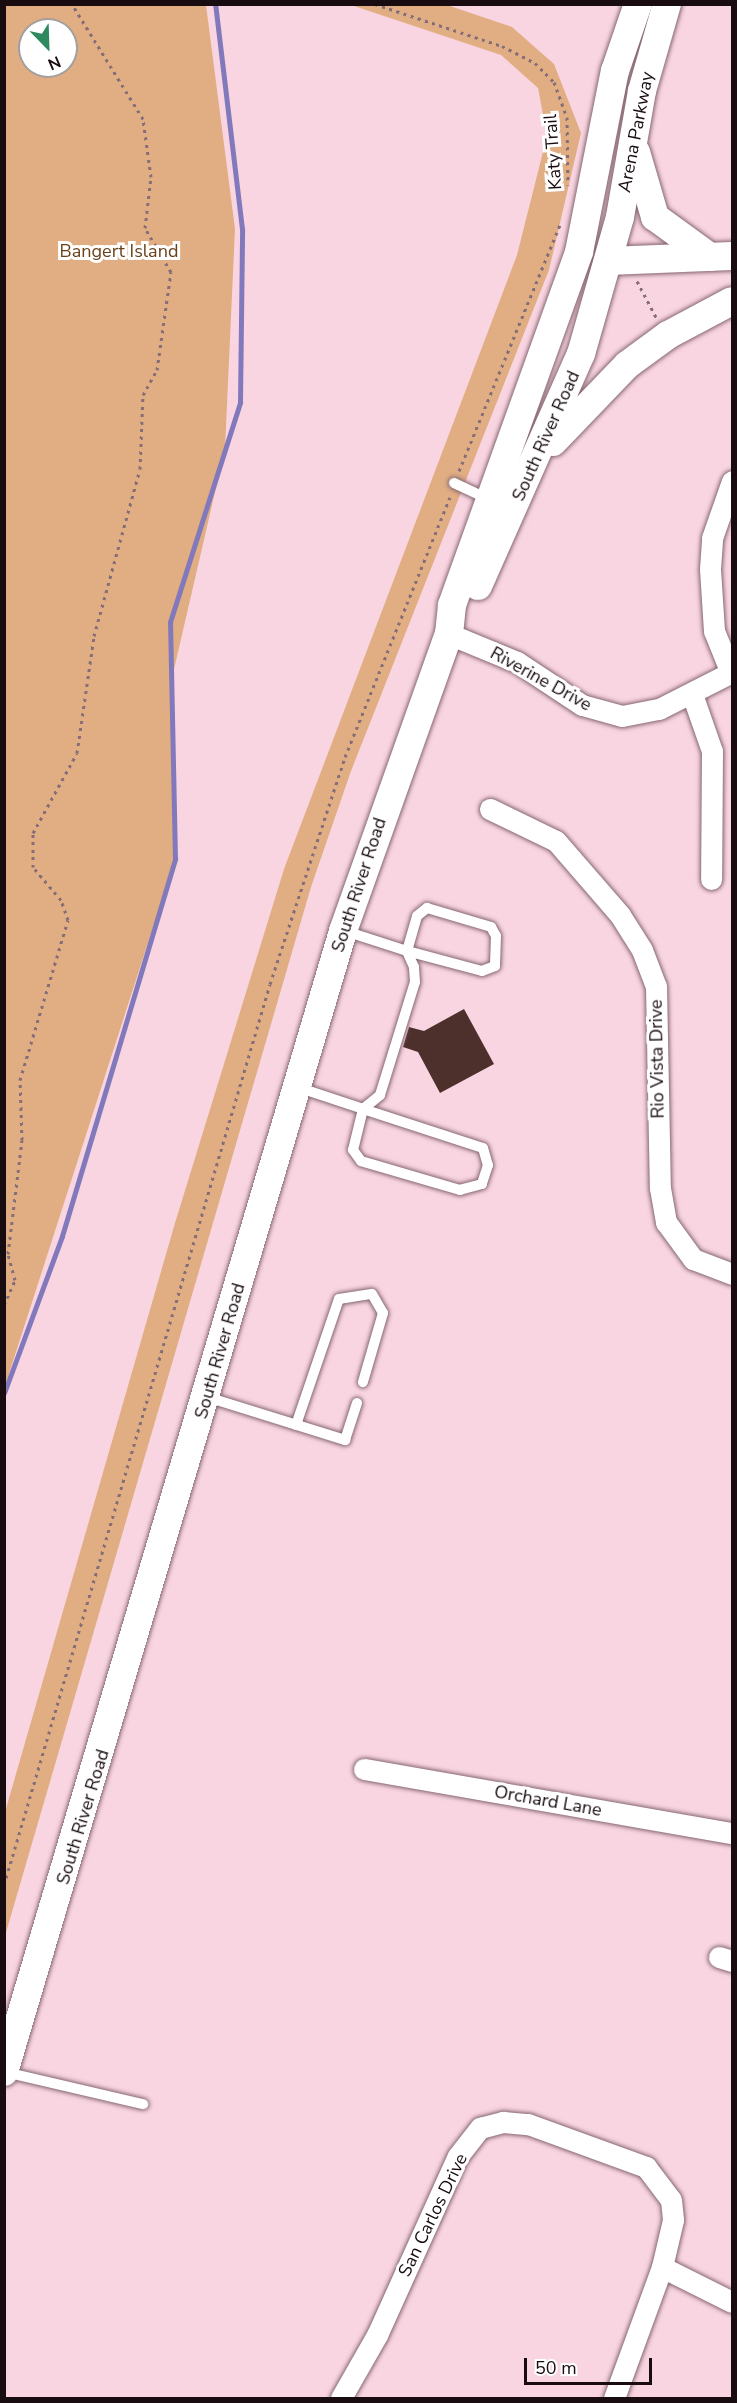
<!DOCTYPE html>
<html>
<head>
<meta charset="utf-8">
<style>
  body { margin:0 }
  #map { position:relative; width:737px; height:2403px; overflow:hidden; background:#f9d5e2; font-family:"Nunito Sans",sans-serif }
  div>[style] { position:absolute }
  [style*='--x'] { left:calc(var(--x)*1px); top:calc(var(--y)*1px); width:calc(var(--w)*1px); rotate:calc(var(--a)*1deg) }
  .green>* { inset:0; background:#e1ae83 }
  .stream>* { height:5px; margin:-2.5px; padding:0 2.5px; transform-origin:2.5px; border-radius:2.5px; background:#8279bd }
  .building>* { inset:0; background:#4d302c }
  .path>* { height:3px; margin-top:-1.5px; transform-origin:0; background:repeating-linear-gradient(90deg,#856e77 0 3px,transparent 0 7.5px) }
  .roads { filter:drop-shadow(0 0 2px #866772) drop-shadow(0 0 2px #866772) }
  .lane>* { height:10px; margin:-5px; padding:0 5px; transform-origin:5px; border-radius:5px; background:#fff }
  .street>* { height:21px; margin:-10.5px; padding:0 10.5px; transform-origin:10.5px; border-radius:10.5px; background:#fff }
  .secondary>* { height:28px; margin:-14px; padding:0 14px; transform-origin:14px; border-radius:14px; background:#fff }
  span { translate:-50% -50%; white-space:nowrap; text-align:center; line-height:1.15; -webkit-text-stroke:6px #fff; paint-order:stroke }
  .street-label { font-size:18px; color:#180c11 }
  .park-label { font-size:18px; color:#6b4119 }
  .frame { position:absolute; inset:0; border:6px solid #180c11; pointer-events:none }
  .north { position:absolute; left:18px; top:18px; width:60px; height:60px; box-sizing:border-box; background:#fff; border:2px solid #a39ea0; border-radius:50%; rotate:157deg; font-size:16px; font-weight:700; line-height:24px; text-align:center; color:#180c11 }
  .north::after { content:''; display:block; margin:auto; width:21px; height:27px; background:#2f895f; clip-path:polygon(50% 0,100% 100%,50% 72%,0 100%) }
  .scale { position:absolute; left:524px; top:2358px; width:128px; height:27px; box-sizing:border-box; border:3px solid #180c11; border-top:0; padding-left:8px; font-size:18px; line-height:21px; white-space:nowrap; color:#180c11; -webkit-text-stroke:4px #fff; paint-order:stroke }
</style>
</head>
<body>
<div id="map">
  <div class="green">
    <i style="clip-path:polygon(evenodd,5px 4px,206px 5px,235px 229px,225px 449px,172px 678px,175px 859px,5px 1386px,5px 4px,30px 30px,66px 30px,66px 66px,30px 66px,30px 30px)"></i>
    <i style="clip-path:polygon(351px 5px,447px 5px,512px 27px,554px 64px,581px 133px,549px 270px,351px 771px,311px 887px,5px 1936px,5px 1812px,175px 1223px,284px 869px,517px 255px,547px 136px,538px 88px,501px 55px)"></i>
  </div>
  <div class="stream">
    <i style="--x:4;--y:1393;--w:167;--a:-69.7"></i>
    <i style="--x:62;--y:1236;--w:394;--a:-73.3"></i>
    <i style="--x:175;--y:859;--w:237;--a:-91.2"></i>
    <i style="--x:170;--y:622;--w:231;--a:-72.3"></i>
    <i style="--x:240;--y:402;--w:173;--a:-89.3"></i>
    <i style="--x:242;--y:229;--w:227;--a:-96.8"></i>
  </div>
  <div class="building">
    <i style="clip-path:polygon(464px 1009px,494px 1064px,440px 1093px,418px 1052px,403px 1047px,409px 1027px,424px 1031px)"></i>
  </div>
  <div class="path">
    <i style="--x:375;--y:4;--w:134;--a:18.3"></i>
    <i style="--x:502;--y:46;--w:37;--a:27"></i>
    <i style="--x:535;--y:63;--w:27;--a:45"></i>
    <i style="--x:554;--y:82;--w:37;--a:70"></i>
    <i style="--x:567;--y:117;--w:68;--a:89.2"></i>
    <i style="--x:637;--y:281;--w:41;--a:62.2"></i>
    <i style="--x:459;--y:471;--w:266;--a:-67.7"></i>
    <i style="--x:4;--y:1305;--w:27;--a:-66"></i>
    <i style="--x:15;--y:1280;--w:27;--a:-105"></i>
    <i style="--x:8;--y:1254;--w:115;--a:-83"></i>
    <i style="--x:22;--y:1140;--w:60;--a:-91.9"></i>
    <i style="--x:20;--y:1080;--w:167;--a:-73.3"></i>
    <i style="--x:68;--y:920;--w:21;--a:-109"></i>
    <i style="--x:61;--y:900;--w:43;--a:-130.3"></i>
    <i style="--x:33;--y:867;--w:34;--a:-90"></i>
    <i style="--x:33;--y:833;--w:91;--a:-61.2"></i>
    <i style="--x:77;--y:753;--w:118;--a:-81.7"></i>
    <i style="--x:94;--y:636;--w:173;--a:-74.6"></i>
    <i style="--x:140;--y:469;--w:74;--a:-87.7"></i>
    <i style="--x:143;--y:395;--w:29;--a:-61"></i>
    <i style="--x:157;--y:370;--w:99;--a:-81.9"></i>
    <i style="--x:171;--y:272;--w:51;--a:-120.6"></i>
    <i style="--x:145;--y:228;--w:51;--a:-83.3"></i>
    <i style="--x:151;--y:177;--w:59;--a:-97.9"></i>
    <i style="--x:143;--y:119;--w:135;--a:-121.7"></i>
    <i style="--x:4;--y:1885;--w:939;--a:-73.55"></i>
    <i style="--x:270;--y:984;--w:239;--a:-71.7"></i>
    <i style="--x:345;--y:757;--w:280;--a:-68"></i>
  </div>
  <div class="roads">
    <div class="lane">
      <i style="--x:454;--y:483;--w:38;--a:25"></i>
      <i style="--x:427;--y:908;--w:67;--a:16.5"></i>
      <i style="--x:491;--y:927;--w:10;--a:61"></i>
      <i style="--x:496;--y:936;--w:30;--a:92"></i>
      <i style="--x:495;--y:966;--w:14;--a:159"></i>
      <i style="--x:482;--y:971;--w:78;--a:-165.1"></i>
      <i style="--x:407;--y:951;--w:36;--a:-74"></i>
      <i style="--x:417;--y:916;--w:13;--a:-39"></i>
      <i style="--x:297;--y:1087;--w:70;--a:18.4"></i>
      <i style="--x:363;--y:1109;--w:22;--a:-39"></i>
      <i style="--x:380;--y:1095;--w:118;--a:-72.8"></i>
      <i style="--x:415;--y:982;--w:15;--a:-94"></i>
      <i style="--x:414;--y:967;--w:17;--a:-114"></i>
      <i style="--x:407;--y:951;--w:65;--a:-162.1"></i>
      <i style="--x:363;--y:1109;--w:126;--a:18"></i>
      <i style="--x:483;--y:1148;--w:18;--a:74"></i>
      <i style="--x:488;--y:1165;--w:20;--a:108"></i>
      <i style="--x:482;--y:1184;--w:23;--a:165"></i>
      <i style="--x:460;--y:1190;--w:103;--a:-163.7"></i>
      <i style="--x:361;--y:1161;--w:14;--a:-126"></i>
      <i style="--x:353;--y:1150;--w:42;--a:-76.3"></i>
      <i style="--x:207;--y:1397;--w:145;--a:17.3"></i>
      <i style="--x:345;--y:1440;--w:39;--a:-72"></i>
      <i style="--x:296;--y:1425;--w:133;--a:-71.2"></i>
      <i style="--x:339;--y:1299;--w:33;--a:-9"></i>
      <i style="--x:372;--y:1294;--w:22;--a:60"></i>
      <i style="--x:383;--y:1313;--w:72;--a:106.2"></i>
      <i style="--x:5;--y:2072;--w:142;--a:13.1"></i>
    </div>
    <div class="street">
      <i style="--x:449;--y:634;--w:74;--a:22.4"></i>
      <i style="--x:517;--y:662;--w:78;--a:33.5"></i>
      <i style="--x:582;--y:705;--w:41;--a:15.4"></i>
      <i style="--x:622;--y:716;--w:38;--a:-11"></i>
      <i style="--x:659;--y:709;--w:82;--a:-26.9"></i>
      <i style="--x:731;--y:673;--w:45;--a:-112"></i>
      <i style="--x:714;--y:631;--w:62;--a:-93.7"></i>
      <i style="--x:710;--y:569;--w:31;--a:-86"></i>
      <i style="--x:712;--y:538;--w:60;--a:-70.7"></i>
      <i style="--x:692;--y:694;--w:60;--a:70.7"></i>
      <i style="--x:712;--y:751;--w:128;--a:90.4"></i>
      <i style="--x:490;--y:809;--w:73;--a:25.9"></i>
      <i style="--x:556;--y:841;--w:98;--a:49.1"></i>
      <i style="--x:620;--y:915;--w:41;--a:57.8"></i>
      <i style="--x:642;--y:950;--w:39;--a:69"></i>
      <i style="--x:656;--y:986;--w:202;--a:88.9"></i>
      <i style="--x:660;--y:1188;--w:35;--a:80"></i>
      <i style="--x:666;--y:1222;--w:46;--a:53.9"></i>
      <i style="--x:693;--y:1259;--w:42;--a:21"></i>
      <i style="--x:364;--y:1769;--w:374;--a:9.9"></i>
      <i style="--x:719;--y:1957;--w:14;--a:17"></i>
      <i style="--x:662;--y:2267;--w:78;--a:26.6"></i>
      <i style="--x:341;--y:2398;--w:73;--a:-60.3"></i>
      <i style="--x:377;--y:2335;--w:196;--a:-65.7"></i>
      <i style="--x:458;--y:2156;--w:36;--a:-52"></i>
      <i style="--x:480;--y:2128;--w:24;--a:-15"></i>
      <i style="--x:503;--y:2122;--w:25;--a:5"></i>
      <i style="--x:528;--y:2124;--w:126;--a:20"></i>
      <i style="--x:646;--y:2167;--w:41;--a:52.9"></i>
      <i style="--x:671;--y:2200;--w:20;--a:84"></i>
      <i style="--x:673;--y:2220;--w:48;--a:103.2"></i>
      <i style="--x:662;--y:2267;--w:140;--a:110.1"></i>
    </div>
    <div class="secondary">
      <i style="--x:636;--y:152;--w:68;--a:73.7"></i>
      <i style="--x:655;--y:217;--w:68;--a:36"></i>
      <i style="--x:608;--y:261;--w:124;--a:-2.3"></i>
      <i style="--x:553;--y:442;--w:107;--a:-46.1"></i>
      <i style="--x:627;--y:365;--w:51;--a:-36.2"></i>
      <i style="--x:668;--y:335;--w:72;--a:-28"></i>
      <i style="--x:478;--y:586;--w:254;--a:-66.1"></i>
      <i style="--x:581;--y:354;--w:142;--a:-74.1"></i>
      <i style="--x:620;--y:217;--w:128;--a:-80.1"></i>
      <i style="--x:642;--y:91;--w:91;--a:-74"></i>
      <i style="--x:4;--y:2072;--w:1190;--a:-73.45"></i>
      <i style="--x:343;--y:931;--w:315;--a:-70.4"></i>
      <i style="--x:449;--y:634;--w:29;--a:-84"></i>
      <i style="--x:452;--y:605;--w:375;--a:-70.2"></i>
      <i style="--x:579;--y:252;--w:185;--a:-78.8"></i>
      <i style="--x:615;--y:71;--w:71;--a:-71.1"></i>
    </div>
  </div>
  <div class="street-label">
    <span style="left:636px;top:132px;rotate:-79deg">Arena Parkway</span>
    <span style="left:553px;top:152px;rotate:-94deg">Katy Trail</span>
    <span style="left:546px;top:436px;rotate:-66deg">South River Road</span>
    <span style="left:541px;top:679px;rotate:29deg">Riverine Drive</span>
    <span style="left:359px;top:885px;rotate:-72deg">South River Road</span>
    <span style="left:657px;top:1059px;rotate:-91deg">Rio Vista Drive</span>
    <span style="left:220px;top:1351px;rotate:-74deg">South River Road</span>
    <span style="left:548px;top:1801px;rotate:10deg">Orchard Lane</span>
    <span style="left:83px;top:1817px;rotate:-73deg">South River Road</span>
    <span style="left:433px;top:2215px;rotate:-64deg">San Carlos Drive</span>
  </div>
  <div class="park-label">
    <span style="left:119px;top:251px">Bangert Island</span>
  </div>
  <div class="frame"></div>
  <div class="north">N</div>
  <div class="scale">50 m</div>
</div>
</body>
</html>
